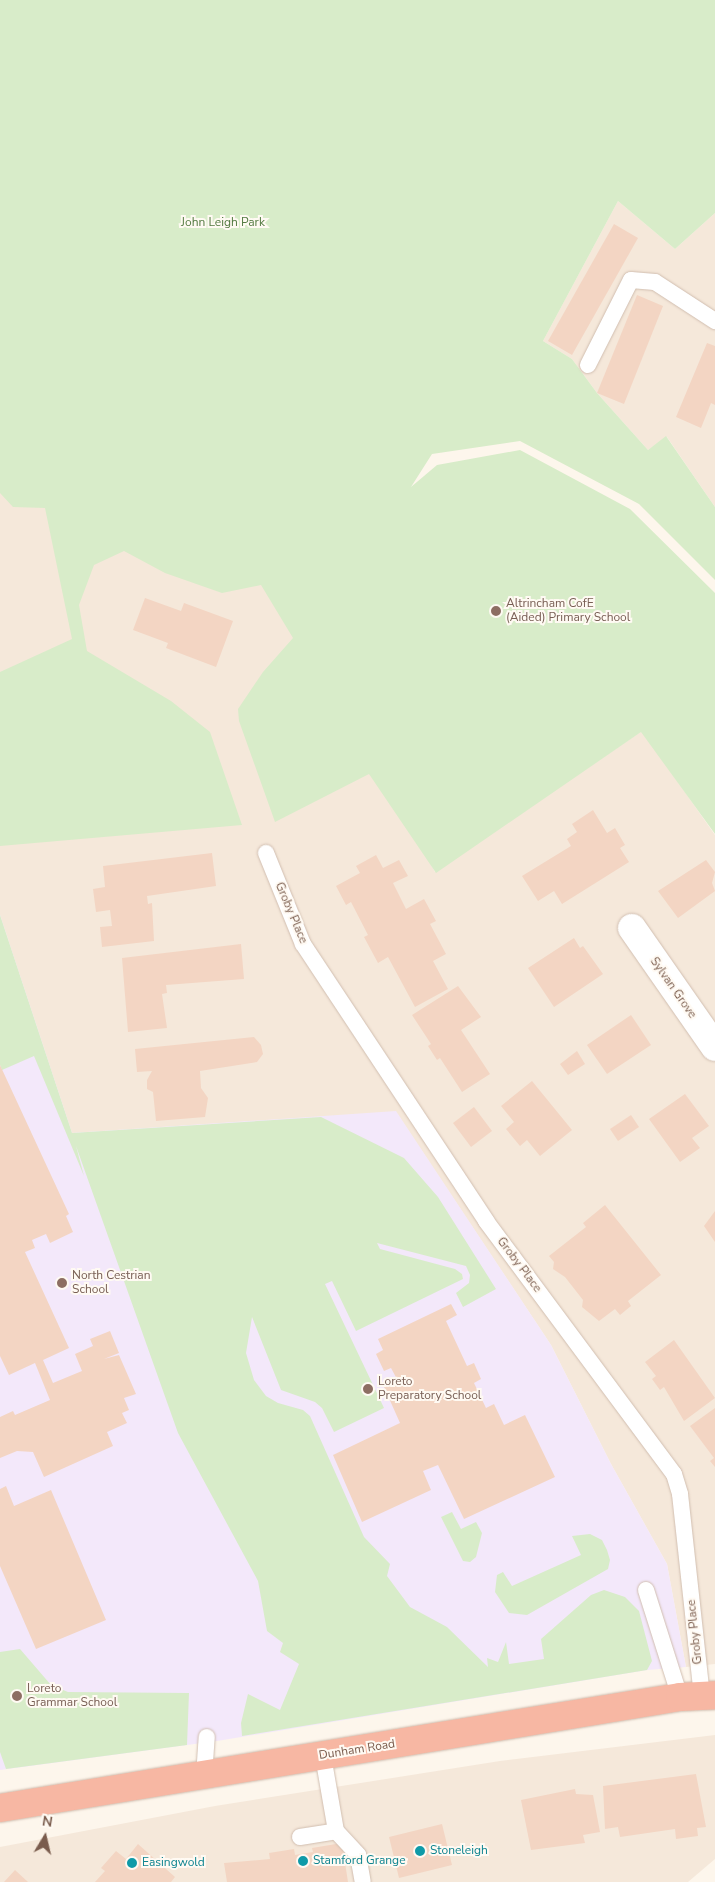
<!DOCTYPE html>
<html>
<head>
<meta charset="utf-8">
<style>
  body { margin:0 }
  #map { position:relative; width:715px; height:1882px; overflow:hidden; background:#fdf6ec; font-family:"Nunito Sans",sans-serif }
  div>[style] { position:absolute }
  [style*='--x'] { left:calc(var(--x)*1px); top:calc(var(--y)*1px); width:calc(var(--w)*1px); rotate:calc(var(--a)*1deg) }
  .residential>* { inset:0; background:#f5e8da }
  .education>* { inset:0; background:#f3e8fa }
  .green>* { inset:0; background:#d8ecc9 }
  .building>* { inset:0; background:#f3d5c3 }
  .roads { filter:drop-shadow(0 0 1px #d1beb0) drop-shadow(0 0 1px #d1beb0) }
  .lane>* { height:16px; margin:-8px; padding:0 8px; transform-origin:8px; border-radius:8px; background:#fff }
  .street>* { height:28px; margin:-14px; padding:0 14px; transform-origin:14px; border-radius:14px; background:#fff }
  .highway>* { height:28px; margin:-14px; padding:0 14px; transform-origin:14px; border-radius:14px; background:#f7b7a3 }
  .dots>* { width:14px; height:14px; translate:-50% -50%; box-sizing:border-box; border:2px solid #fffaf3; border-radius:50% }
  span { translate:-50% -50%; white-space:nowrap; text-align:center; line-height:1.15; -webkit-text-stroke:4px #fffaf3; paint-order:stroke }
  .park-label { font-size:12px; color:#537a41 }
  .education-label { font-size:12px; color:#785e54 }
  .left { translate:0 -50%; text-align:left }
  .street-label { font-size:12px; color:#7a5c4d }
  .culture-label { font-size:12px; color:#0d838f }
  .north { position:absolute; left:20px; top:1812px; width:50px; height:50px; -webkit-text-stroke:4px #fffaf3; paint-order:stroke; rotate:9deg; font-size:14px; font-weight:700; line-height:20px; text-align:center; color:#7a5c4d }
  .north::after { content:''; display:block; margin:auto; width:18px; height:22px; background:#7a5c4d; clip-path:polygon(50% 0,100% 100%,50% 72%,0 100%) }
</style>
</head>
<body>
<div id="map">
  <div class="residential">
    <i style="clip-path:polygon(618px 201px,675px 249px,715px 213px,715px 507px,667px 437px,648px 450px,597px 393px,572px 359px,543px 341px)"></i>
    <i style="clip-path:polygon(198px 445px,435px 872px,642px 731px,715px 835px,715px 1664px,686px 1667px,667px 1564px,611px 1464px,551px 1345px,396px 1112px,72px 1133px,0 915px,0 478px)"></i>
    <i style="clip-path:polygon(715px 1735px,715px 1859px,688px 1882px,0 1882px,0 1847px,215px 1806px,500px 1761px)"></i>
  </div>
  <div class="education">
    <i style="clip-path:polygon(0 915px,72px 1133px,396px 1111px,551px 1345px,611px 1464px,667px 1564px,686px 1667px,647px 1670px,217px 1741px,0 1770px)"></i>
  </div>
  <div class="green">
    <i style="clip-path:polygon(0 0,715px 0,715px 213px,675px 249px,618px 201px,543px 341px,572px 359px,597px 393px,648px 450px,666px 436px,715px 507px,715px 580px,639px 504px,520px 441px,432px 454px,411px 487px,437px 465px,520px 450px,630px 509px,715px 593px,715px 834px,641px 732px,436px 873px,369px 774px,275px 822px,239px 721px,238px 709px,263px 672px,293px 638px,261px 585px,222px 593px,165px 573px,124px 551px,94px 565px,79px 605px,87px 651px,171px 701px,210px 732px,242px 825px,0 846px,0 672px,72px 639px,45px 508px,13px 507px,0 493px)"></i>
    <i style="clip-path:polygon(0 915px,72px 1133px,321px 1117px,404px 1158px,438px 1197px,496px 1289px,463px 1307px,456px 1293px,469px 1283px,470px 1275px,466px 1266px,377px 1243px,380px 1249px,455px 1269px,462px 1274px,463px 1279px,356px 1331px,332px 1281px,325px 1284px,384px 1408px,334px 1432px,322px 1408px,315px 1402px,281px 1390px,252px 1317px,246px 1353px,254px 1380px,266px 1396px,278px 1403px,303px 1410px,310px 1416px,364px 1537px,390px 1564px,387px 1576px,410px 1607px,447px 1627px,488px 1667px,487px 1658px,498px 1662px,506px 1642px,509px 1664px,544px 1659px,541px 1639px,591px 1595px,604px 1590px,625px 1597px,639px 1611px,652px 1661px,647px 1670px,242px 1736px,241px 1723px,248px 1694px,280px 1710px,299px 1664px,280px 1652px,283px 1643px,267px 1631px,258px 1581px,178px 1433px,76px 1146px,84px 1176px,34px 1056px,2px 1070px,0 1065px)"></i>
    <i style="clip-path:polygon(452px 1512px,461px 1529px,476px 1522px,482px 1533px,476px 1557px,470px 1562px,463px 1561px,441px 1517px)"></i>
    <i style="clip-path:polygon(590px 1534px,602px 1540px,607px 1550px,610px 1560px,608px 1569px,527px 1615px,509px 1613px,495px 1592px,497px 1575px,503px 1572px,512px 1586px,581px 1555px,572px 1536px)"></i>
    <i style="clip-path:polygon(20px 1649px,51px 1685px,68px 1692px,189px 1693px,187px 1745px,6px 1769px,0 1752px,0 1652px)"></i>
  </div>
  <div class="building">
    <i style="clip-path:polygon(614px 224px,638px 238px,572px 355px,548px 341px)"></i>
    <i style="clip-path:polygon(637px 295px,663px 306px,624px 404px,597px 393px)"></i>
    <i style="clip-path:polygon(707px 343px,715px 346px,715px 405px,711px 403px,701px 428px,676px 417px)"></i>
    <i style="clip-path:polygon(145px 598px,181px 611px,184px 603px,233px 621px,216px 667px,166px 648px,168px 643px,133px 630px)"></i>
    <i style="clip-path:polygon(593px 810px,607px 833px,615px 828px,625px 845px,620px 848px,629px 862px,562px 904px,554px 891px,538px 901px,522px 876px,571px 846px,567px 839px,577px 832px,572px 824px)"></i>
    <i style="clip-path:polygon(212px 853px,216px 886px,147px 896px,148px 904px,152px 903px,154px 941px,102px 947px,100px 927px,112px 926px,110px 910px,96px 912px,93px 889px,105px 887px,103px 866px)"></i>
    <i style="clip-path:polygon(376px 855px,383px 868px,399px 860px,408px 876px,393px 883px,406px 909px,424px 899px,436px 921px,430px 924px,446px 954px,433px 961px,448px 989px,415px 1007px,388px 957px,378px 963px,364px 937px,368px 935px,351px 902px,346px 905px,336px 886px,360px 873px,356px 866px)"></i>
    <i style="clip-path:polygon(706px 860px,715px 872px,712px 883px,715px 891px,678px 918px,658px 891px)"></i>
    <i style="clip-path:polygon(574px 938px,580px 948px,583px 946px,603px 974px,554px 1007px,528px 968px)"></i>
    <i style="clip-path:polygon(241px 944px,244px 979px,166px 985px,167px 993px,162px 994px,167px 1028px,128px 1032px,122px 958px)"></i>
    <i style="clip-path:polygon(458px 986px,481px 1017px,461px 1030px,490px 1074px,462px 1092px,440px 1058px,437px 1060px,428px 1046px,431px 1044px,412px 1015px)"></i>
    <i style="clip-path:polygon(631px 1015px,651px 1045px,607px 1074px,587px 1045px)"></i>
    <i style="clip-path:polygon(254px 1037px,261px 1045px,263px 1054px,257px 1062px,200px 1071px,201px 1088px,208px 1098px,205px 1117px,156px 1121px,153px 1092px,147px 1089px,147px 1080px,152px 1071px,137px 1072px,135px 1049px)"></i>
    <i style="clip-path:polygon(577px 1051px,585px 1064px,568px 1075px,560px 1064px)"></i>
    <i style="clip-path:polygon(0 1065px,69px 1214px,66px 1216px,73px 1232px,50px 1243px,46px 1234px,32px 1240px,35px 1248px,25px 1252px,69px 1348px,43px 1360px,53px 1383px,82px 1371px,75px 1354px,93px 1346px,90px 1339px,110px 1331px,119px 1353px,104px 1359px,119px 1355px,136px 1394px,124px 1398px,129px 1410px,122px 1413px,127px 1423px,107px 1432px,113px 1446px,44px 1477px,33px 1452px,17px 1451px,0 1458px,0 1417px,13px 1411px,15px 1415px,50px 1400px,35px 1363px,9px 1375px,0 1356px)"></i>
    <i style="clip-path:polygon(532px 1081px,572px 1130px,540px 1156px,527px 1140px,520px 1146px,506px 1129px,514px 1122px,501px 1106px)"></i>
    <i style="clip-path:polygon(685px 1094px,709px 1126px,692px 1138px,700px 1148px,680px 1162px,649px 1119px)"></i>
    <i style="clip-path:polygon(474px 1107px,492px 1131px,471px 1147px,453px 1123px)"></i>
    <i style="clip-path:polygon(631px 1115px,639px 1127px,618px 1141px,610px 1129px)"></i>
    <i style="clip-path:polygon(605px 1205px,661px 1275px,628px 1301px,631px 1306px,620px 1315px,615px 1309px,599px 1321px,582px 1307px,583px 1300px,565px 1277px,553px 1269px,554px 1262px,549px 1256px,586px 1227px,583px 1223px)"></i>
    <i style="clip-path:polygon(715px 1211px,715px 1242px,704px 1226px)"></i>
    <i style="clip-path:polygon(451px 1304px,457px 1315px,446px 1321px,467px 1366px,474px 1363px,481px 1379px,474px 1383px,486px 1408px,494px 1404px,504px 1425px,525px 1415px,555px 1477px,464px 1519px,438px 1465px,423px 1471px,431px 1490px,362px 1522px,333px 1455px,400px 1423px,384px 1387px,398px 1381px,391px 1368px,384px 1371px,376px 1354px,383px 1350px,378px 1339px)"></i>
    <i style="clip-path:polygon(674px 1340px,715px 1398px,684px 1421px,664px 1387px,660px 1390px,652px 1379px,656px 1376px,645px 1362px)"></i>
    <i style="clip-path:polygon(715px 1408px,715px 1467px,710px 1461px,714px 1458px,690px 1426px)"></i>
    <i style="clip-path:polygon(6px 1486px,14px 1506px,51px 1490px,106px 1620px,36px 1649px,0 1566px,0 1489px)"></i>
    <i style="clip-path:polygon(696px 1774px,706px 1827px,697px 1828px,698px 1836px,676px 1839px,675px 1829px,620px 1837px,618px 1827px,605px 1829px,603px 1786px)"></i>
    <i style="clip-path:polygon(575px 1789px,576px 1794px,593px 1795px,600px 1832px,583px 1835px,585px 1843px,531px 1850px,521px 1800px)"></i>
    <i style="clip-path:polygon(442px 1824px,452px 1865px,399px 1878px,389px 1837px)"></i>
    <i style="clip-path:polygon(342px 1843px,348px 1882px,227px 1882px,224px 1863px,270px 1859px,269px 1853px,294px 1849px,295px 1855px,313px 1852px,312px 1848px)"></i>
    <i style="clip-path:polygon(138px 1844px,175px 1877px,171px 1882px,95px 1882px,105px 1871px,101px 1868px,116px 1851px,126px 1859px)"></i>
    <i style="clip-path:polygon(15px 1870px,28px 1882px,4px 1882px)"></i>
  </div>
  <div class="roads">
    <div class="lane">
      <i style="--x:588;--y:365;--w:95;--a:-63.2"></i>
      <i style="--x:631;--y:280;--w:24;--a:5"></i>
      <i style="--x:655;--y:282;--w:72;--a:33"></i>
      <i style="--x:266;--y:853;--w:98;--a:67.9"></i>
      <i style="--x:303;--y:944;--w:332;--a:56.5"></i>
      <i style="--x:486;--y:1221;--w:315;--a:53.4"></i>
      <i style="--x:674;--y:1474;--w:21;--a:73"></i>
      <i style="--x:680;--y:1494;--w:203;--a:83.8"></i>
      <i style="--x:646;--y:1590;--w:112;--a:72.4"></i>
      <i style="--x:204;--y:1776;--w:39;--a:-86"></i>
      <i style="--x:336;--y:1831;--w:33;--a:47"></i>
      <i style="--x:358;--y:1855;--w:27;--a:80"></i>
      <i style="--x:300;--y:1837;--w:36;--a:-9"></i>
      <i style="--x:336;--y:1831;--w:76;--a:-99.8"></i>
    </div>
    <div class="street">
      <i style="--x:632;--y:928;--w:145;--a:55.1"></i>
    </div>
    <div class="highway">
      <i style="--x:0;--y:1808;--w:689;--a:-9.27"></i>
      <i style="--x:680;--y:1697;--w:35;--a:-3"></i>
    </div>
  </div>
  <div class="dots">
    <i style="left:496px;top:611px;background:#8d6e63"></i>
    <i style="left:62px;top:1283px;background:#8d6e63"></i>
    <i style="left:368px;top:1389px;background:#8d6e63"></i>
    <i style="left:17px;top:1696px;background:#8d6e63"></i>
    <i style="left:420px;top:1851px;background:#0f9aa8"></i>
    <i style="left:303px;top:1861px;background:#0f9aa8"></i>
    <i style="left:132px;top:1863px;background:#0f9aa8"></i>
  </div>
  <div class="park-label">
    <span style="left:223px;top:223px">John Leigh Park</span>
  </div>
  <div class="education-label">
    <span class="left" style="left:506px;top:611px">Altrincham CofE<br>(Aided) Primary School</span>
    <span class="left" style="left:72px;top:1283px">North Cestrian<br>School</span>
    <span class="left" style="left:378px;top:1389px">Loreto<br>Preparatory School</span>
    <span class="left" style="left:27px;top:1696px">Loreto<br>Grammar School</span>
  </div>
  <div class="street-label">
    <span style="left:291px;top:913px;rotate:67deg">Groby Place</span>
    <span style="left:673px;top:988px;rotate:55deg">Sylvan Grove</span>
    <span style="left:519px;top:1265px;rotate:53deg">Groby Place</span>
    <span style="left:695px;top:1632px;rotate:-96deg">Groby Place</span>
    <span style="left:357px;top:1750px;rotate:-9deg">Dunham Road</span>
  </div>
  <div class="culture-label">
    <span class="left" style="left:430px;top:1851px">Stoneleigh</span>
    <span class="left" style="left:313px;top:1861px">Stamford Grange</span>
    <span class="left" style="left:142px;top:1863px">Easingwold</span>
  </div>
  <div class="north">N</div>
</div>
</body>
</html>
